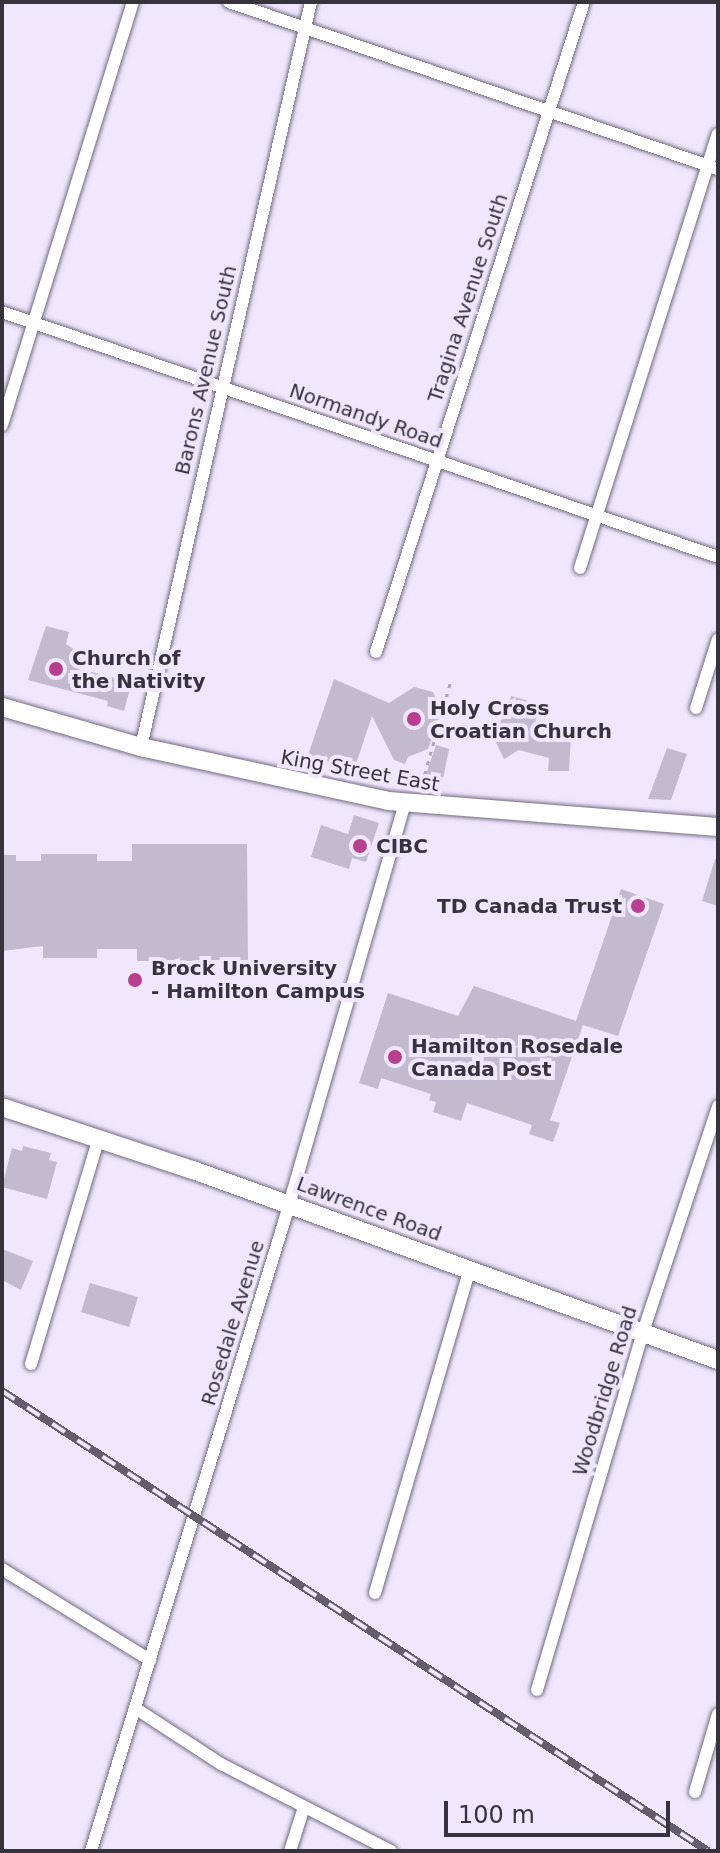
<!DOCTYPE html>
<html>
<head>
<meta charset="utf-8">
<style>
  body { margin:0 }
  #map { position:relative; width:720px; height:1853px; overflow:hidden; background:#f0e7ff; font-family:"DejaVu Sans",sans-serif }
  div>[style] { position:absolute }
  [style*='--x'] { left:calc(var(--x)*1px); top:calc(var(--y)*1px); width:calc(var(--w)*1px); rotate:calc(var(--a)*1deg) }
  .building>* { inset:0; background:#c3bad0 }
  .path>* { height:3px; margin-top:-1.5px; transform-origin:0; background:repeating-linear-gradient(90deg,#aca5b7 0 4px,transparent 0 10px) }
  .roads { filter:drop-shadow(0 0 2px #726a7e) drop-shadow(0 0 2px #726a7e) }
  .street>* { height:12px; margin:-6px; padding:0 6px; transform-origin:6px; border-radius:6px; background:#fff }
  .secondary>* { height:18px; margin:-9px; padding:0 9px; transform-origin:9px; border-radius:9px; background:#fff }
  .rail>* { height:8px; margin-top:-4px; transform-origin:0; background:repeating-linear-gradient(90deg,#f0e7ff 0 15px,#645e6b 0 30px); box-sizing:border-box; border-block:2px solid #645e6b }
  .dots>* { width:22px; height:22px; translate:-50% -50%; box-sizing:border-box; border:4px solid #f0e7ff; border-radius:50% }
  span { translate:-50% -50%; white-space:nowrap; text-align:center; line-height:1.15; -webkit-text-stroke:8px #f0e7ff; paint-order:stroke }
  .street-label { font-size:20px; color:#37333c }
  .poi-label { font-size:20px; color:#37333c; font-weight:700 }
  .left { translate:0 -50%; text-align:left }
  .right { translate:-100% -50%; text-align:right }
  .frame { position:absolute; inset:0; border:4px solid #37333c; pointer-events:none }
  .scale { position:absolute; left:444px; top:1801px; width:226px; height:36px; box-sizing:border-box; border:4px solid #37333c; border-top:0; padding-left:10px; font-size:24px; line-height:28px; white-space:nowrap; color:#37333c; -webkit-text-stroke:6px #f0e7ff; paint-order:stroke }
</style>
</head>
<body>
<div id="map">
  <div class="building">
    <i style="clip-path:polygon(46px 626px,69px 632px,66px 644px,75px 650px,73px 659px,80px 661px,78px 668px,114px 678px,119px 670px,134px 674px,124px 711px,107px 706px,108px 701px,28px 680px)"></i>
    <i style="clip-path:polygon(334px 679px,389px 703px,414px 687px,433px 692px,442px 710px,428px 749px,408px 757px,405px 764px,394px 760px,372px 716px,354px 770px,308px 755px)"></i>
    <i style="clip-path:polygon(511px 696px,540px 704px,535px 723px,571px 735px,569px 771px,548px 771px,549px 758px,519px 750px,504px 759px,490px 730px,506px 716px)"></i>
    <i style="clip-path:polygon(436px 745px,449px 749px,442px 784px,424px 780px)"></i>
    <i style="clip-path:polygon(667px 748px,687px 754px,671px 800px,648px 799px)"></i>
    <i style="clip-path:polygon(354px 815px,379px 823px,366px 862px,352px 858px,349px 869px,311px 857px,321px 825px,348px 834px)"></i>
    <i style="clip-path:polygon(132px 844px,247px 844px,248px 961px,137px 961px,137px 949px,97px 949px,97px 958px,43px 958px,43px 946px,2px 951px,2px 855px,16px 855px,16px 861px,41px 861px,41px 854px,97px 854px,97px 861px,132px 861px)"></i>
    <i style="clip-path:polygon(715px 859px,718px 859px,718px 906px,702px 901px)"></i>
    <i style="clip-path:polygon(621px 889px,664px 904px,618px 1036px,583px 1025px,550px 1120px,560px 1123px,553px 1142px,529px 1134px,532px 1125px,467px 1103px,461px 1121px,433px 1112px,436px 1102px,429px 1100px,431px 1094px,381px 1078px,378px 1089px,359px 1083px,388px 993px,458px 1016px,474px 986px,576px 1021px)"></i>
    <i style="clip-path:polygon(23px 1146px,51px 1153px,49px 1160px,57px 1162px,47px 1199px,2px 1187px,12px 1148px,22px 1151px)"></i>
    <i style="clip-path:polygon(2px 1249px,33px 1261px,21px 1290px,2px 1280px)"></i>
    <i style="clip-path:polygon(90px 1283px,138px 1297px,129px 1327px,81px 1312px)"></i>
  </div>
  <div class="path">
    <i style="--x:422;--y:784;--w:108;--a:-74.4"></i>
  </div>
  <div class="roads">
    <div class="street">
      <i style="--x:229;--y:2;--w:517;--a:18.86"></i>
      <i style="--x:2;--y:312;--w:757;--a:18.89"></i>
      <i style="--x:2;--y:425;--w:443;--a:-72.8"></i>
      <i style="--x:580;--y:568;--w:455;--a:-72.4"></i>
      <i style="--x:376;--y:652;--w:682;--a:-72.26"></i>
      <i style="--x:696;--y:708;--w:72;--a:-72.3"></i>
      <i style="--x:141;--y:747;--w:764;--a:-77.15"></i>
      <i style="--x:31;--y:1364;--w:236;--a:-73.3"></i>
      <i style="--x:2;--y:1569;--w:174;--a:31.6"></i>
      <i style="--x:375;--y:1593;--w:338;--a:-73.7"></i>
      <i style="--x:537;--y:1690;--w:373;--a:-73.5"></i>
      <i style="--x:643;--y:1332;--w:238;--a:-71.6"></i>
      <i style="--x:135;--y:1708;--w:103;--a:33.1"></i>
      <i style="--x:221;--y:1764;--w:191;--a:27.1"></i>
      <i style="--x:695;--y:1792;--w:81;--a:-73.6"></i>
      <i style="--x:91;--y:1851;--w:658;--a:-72.94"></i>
      <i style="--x:284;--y:1222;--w:435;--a:-73.9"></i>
      <i style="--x:290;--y:1851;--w:46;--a:-72.3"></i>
    </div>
    <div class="secondary">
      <i style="--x:2;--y:707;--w:145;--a:16.1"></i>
      <i style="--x:141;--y:747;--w:253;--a:12.3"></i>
      <i style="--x:388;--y:801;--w:331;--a:4.5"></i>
      <i style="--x:2;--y:1107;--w:201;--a:18.3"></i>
      <i style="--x:193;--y:1170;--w:558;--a:19.9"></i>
    </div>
  </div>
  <div class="rail">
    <i style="--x:2;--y:1391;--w:843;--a:33.09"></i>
  </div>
  <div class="dots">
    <i style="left:56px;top:669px;background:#ba3e8f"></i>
    <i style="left:414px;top:719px;background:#ba3e8f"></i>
    <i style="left:360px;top:846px;background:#ba3e8f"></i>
    <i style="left:638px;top:906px;background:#ba3e8f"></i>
    <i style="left:135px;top:980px;background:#ba3e8f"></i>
    <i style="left:395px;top:1057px;background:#ba3e8f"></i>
  </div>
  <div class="street-label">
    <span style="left:468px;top:298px;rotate:-72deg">Tragina Avenue South</span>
    <span style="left:206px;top:370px;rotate:-77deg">Barons Avenue South</span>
    <span style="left:366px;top:416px;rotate:19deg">Normandy Road</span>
    <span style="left:360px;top:771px;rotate:10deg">King Street East</span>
    <span style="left:369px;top:1209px;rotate:20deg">Lawrence Road</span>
    <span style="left:233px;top:1323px;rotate:-73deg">Rosedale Avenue</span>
    <span style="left:605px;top:1391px;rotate:-73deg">Woodbridge Road</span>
  </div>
  <div class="poi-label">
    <span class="left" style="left:72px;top:670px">Church of<br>the Nativity</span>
    <span class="left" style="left:430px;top:720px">Holy Cross<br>Croatian Church</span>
    <span class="left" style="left:376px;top:846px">CIBC</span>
    <span class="right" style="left:622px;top:906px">TD Canada Trust</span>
    <span class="left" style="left:151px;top:980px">Brock University<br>- Hamilton Campus</span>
    <span class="left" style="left:411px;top:1058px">Hamilton Rosedale<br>Canada Post</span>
  </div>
  <div class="frame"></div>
  <div class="scale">100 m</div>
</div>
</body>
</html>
